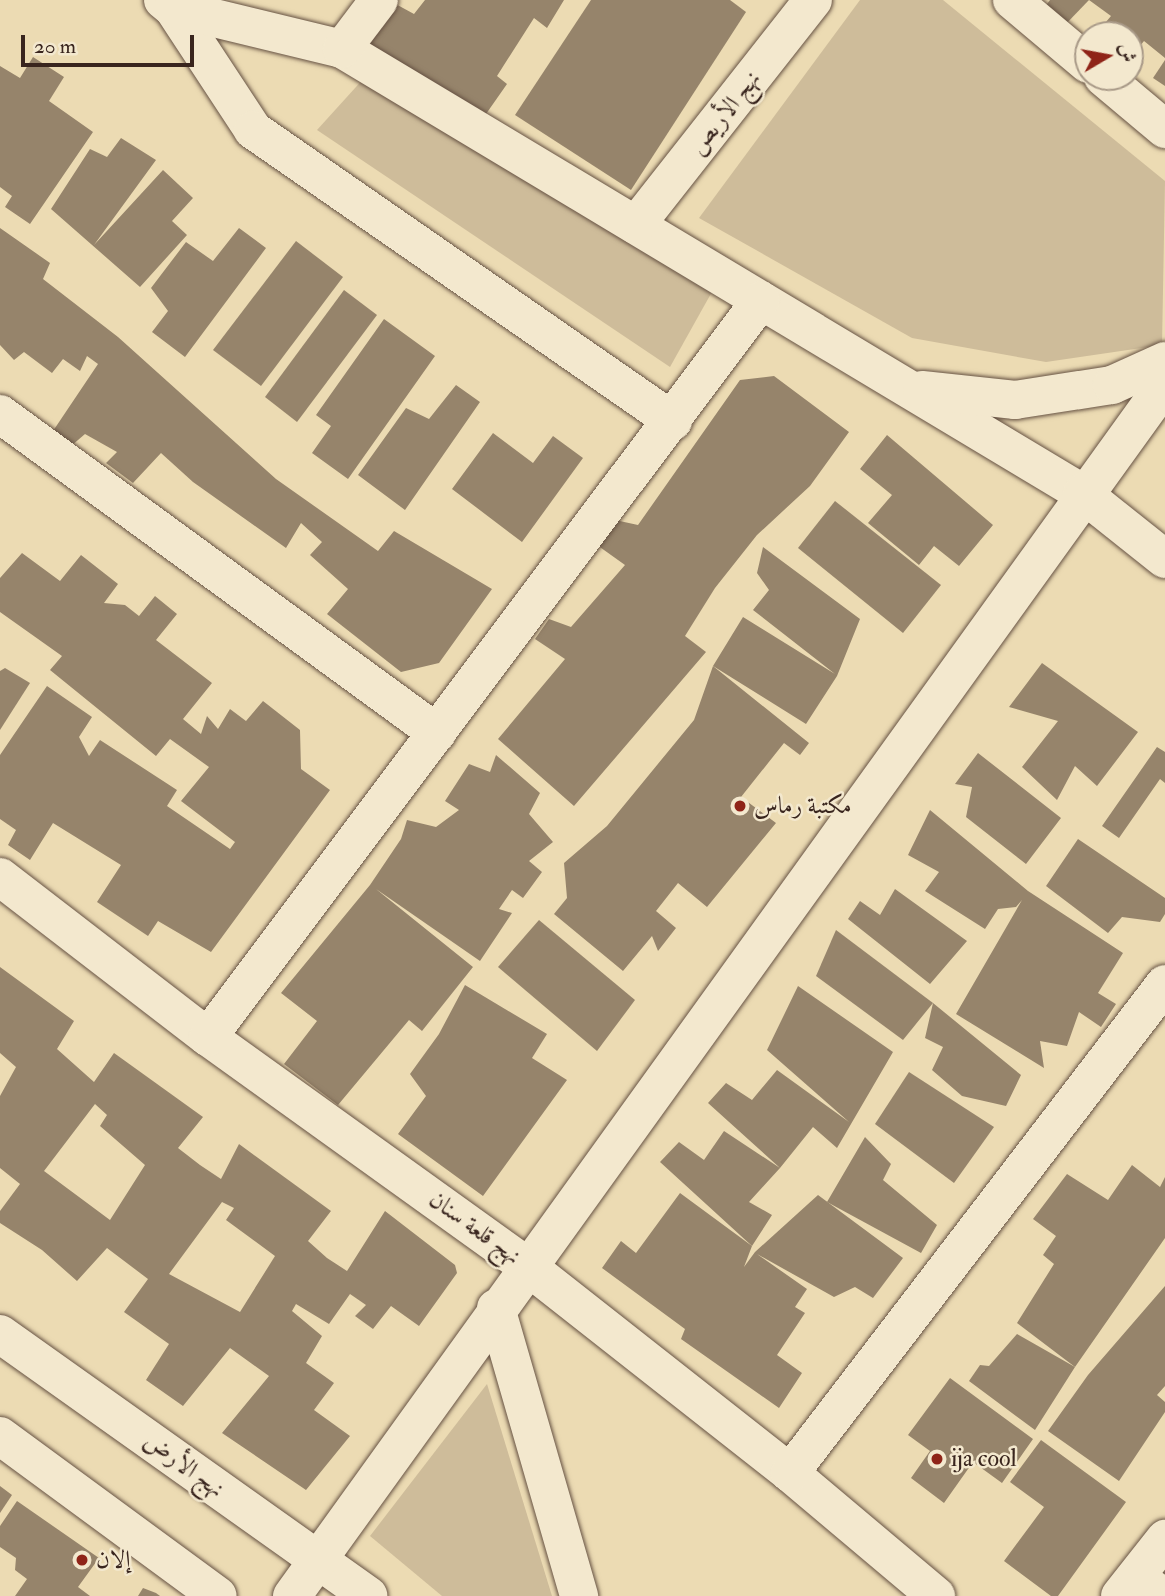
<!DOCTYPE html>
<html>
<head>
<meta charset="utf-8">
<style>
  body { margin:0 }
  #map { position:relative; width:1165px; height:1596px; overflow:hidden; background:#ecdbb3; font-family:"IM FELL Double Pica",Amiri,serif }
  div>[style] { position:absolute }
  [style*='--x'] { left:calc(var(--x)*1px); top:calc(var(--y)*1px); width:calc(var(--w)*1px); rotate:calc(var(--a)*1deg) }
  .green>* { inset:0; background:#cebc9a }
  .building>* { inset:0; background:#96846b }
  .roads { filter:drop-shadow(0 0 2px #665243) drop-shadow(0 0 2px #665243) }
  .minor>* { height:38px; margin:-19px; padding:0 19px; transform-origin:19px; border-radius:19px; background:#f3e8ce }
  .dots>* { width:19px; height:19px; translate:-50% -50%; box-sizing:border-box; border:4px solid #f3e8ce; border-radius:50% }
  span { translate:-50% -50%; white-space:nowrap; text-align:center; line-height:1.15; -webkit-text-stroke:5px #f3e8ce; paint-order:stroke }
  .street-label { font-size:24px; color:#39251e }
  .poi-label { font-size:24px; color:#39251e }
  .left { translate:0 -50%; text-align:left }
  .north { position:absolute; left:1074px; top:21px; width:70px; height:70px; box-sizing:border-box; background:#f3e8ce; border:2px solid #a99a88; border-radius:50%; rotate:80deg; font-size:19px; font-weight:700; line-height:28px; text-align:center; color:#39251e }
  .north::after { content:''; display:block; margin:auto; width:24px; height:32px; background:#8f2418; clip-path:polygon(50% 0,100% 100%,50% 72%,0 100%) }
  .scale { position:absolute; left:21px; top:35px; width:173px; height:32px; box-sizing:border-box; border:4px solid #39251e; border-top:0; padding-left:9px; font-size:21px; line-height:24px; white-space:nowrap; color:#39251e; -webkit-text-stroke:5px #f3e8ce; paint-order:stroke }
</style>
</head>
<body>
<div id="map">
  <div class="green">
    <i style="clip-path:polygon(860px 0,943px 0,1165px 181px,1162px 345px,1046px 362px,912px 338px,699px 218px)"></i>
    <i style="clip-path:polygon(365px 77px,713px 290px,670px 367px,317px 130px)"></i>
    <i style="clip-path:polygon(487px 1384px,552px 1596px,442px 1596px,370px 1536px)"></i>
  </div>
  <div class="building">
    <i style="clip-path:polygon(425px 0,564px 0,547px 28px,534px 18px,497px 76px,507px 84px,479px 124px,363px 50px,392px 2px,414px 14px)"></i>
    <i style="clip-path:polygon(591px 0,730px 0,746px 12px,631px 190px,515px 115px)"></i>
    <i style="clip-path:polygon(1050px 0,1089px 0,1063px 27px,1044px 8px)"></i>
    <i style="clip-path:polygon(1089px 0,1165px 0,1165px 58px,1144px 41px,1130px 58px,1130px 35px,1095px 35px,1111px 16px)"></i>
    <i style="clip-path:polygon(33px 57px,64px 77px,49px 101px,93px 132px,30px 224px,5px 207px,12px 196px,0 187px,0 66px,20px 78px)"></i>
    <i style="clip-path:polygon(1165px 60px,1165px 86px,1153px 78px)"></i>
    <i style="clip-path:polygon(121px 138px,156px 160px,94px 245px,163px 170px,193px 198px,172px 221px,187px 235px,140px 287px,51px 209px,90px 149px,107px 157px)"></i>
    <i style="clip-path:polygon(0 228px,50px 263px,43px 279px,118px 337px,276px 479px,378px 551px,394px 531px,492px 589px,439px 663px,401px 672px,327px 614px,348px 589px,310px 555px,322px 542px,301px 523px,286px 548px,193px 482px,161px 453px,133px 483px,106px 463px,117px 452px,85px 434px,71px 446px,53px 431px,98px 364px,87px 356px,80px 371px,63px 359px,52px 373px,24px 352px,14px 360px,0 345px)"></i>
    <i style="clip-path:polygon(239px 228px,266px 248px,185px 357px,152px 332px,168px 311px,151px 288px,186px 242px,213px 261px)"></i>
    <i style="clip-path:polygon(296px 241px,343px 277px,261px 386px,213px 350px)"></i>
    <i style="clip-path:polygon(344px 290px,377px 315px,297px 422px,265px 397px)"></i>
    <i style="clip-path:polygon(384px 319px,435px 356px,348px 479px,312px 453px,331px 426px,316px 415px)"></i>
    <i style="clip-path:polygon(774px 376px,849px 432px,810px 486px,757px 535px,715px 588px,685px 636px,706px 652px,574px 806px,498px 739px,565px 659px,535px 639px,549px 619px,571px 627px,625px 565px,597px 545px,615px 520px,638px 525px,740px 380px)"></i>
    <i style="clip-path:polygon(456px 385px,480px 402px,405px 510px,358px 475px,406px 408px,429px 419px)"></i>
    <i style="clip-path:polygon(493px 433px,533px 463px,553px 436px,583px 458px,522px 542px,452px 489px)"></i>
    <i style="clip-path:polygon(887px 435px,993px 525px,959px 566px,934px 546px,919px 565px,868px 523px,892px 495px,860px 469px)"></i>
    <i style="clip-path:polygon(835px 501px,941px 585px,903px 633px,798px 548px)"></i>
    <i style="clip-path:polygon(763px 547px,860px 619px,837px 676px,806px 724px,713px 666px,743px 617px,835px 674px,753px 610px,769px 590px,757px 573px)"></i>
    <i style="clip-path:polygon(22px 553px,60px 581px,81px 555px,118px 584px,104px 603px,125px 605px,139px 616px,155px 596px,177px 614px,156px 640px,212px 683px,183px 719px,201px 734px,207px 716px,218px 729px,230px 709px,246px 721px,263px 701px,300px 730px,301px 769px,330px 790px,211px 952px,158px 921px,148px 936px,97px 902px,121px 865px,53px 823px,30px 860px,8px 845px,16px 830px,0 819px,0 755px,47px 686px,92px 717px,79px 737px,89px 756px,100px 740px,177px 790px,167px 806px,230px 849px,235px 842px,181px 801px,209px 767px,170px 739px,156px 756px,50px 670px,62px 656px,0 612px,0 578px)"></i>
    <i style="clip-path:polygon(1042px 663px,1138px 732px,1097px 786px,1075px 766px,1057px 800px,1022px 767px,1058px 721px,1009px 707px)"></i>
    <i style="clip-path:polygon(713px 666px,809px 743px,800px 755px,784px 743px,741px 797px,776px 823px,707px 907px,678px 883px,656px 911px,676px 928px,658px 951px,652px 936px,623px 971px,554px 914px,567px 898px,564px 863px,607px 826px,694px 720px)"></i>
    <i style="clip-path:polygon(5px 668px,30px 683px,0 730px,0 671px)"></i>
    <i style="clip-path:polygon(1157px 747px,1165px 752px,1165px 783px,1160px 779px,1119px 838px,1102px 826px)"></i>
    <i style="clip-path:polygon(978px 753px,1061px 818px,1026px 864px,966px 817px,972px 787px,955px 784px)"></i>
    <i style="clip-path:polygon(496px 755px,540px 793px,529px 814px,553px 842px,529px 861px,542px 872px,523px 898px,512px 890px,499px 909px,512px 913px,480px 961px,376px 889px,473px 967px,422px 1031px,409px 1020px,338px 1105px,284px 1064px,317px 1021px,281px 993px,370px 885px,401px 839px,407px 820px,436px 827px,459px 810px,445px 801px,469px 764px,490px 772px)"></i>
    <i style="clip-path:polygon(930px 810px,1028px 891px,1123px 953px,1098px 993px,1116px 1004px,1101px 1027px,1079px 1012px,1067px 1046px,1040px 1041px,1044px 1068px,956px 1014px,1022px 900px,1016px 907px,998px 909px,985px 929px,925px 891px,939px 872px,908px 855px)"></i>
    <i style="clip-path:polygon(1078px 839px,1165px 898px,1165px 914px,1160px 922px,1122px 917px,1108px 933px,1046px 886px)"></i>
    <i style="clip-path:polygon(895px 889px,967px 941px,930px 984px,848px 919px,860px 901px,880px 915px)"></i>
    <i style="clip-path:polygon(539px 920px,635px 1000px,597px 1051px,498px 967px)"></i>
    <i style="clip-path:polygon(836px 930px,933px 1003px,903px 1040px,816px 976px)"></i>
    <i style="clip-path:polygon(evenodd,0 967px,74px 1021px,57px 1049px,94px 1082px,114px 1053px,203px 1117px,178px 1148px,200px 1165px,221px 1179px,239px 1144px,331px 1211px,308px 1241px,327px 1258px,347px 1271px,385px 1211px,455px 1265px,457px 1273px,419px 1326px,391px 1306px,373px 1329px,355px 1316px,366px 1305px,350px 1294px,329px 1324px,296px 1304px,292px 1311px,322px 1336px,306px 1363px,334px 1383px,314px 1410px,350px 1436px,306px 1490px,222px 1433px,269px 1376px,230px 1348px,183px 1406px,146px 1380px,169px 1344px,124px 1312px,148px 1279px,107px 1248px,77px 1281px,42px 1250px,0 1223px,0 1211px,20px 1184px,0 1168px,0 1096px,16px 1067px,0 1053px,0 967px,95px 1104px,107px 1115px,100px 1126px,145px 1165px,110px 1220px,44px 1171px,95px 1104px,0 967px,222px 1202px,234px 1208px,226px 1220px,275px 1256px,240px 1312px,169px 1274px,222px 1202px)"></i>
    <i style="clip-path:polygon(465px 985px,547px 1034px,532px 1058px,567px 1080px,483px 1196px,398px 1134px,426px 1096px,410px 1074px,439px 1034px)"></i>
    <i style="clip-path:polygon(798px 986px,893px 1052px,837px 1148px,813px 1127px,780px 1168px,749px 1202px,772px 1215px,752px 1246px,660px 1162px,679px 1142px,704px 1160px,724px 1131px,780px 1168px,708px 1103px,726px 1083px,752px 1100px,777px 1070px,849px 1122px,767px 1050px)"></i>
    <i style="clip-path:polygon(933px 1003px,1021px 1075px,1006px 1106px,962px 1096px,932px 1070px,943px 1047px,925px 1038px)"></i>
    <i style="clip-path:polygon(909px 1072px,994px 1127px,954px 1183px,875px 1124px)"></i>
    <i style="clip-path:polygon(865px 1137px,891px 1164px,883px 1180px,937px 1225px,921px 1253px,827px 1202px)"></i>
    <i style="clip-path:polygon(1132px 1165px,1160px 1187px,1165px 1177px,1165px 1238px,1075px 1367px,1017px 1323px,1054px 1264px,1043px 1255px,1056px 1236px,1033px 1219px,1067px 1174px,1108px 1200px)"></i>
    <i style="clip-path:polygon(680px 1193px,752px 1246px,744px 1267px,755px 1252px,818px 1195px,903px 1258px,873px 1298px,855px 1287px,834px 1297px,757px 1254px,807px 1289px,795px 1307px,805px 1313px,777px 1355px,802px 1373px,779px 1408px,681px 1339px,685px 1329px,602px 1268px,621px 1241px,636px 1253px)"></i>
    <i style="clip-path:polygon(1165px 1286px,1165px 1386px,1157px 1395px,1165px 1402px,1165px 1412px,1119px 1481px,1048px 1431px,1088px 1375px)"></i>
    <i style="clip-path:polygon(1017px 1334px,1075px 1367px,1035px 1430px,969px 1381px,980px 1365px,989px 1366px)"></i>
    <i style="clip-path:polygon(950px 1378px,1033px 1439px,1002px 1483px,973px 1462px,944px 1503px,911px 1478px,930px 1451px,908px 1435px)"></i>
    <i style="clip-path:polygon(1041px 1440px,1126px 1502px,1058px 1596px,1051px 1596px,1004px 1561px,1044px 1507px,1010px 1482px)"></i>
    <i style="clip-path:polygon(0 1486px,12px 1495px,0 1513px)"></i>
    <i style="clip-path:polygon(17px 1501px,99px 1558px,78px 1587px,90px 1596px,15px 1596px,27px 1579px,15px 1570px,16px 1558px,0 1547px,0 1526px)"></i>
    <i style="clip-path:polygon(143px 1588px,156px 1593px,160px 1596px,138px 1596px)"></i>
  </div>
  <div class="roads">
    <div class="minor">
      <i style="--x:163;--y:0;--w:13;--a:39"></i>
      <i style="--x:173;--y:8;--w:146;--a:56.7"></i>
      <i style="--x:253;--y:130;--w:511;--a:34.72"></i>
      <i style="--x:1012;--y:0;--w:99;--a:40.1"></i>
      <i style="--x:173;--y:8;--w:174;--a:13.6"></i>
      <i style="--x:342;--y:49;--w:863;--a:30.96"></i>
      <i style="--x:1082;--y:493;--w:106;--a:38.5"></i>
      <i style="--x:342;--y:49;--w:61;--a:-52.9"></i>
      <i style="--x:1103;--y:77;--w:81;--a:40"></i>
      <i style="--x:636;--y:225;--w:286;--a:-51.8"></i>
      <i style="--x:922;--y:390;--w:94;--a:6.1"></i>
      <i style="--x:1015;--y:400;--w:98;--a:-8.8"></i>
      <i style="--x:1112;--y:385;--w:58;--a:-24.4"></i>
      <i style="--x:0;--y:414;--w:541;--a:36.13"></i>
      <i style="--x:0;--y:877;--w:262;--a:37.6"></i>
      <i style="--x:208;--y:1037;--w:393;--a:35.7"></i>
      <i style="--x:527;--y:1266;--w:335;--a:38.2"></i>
      <i style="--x:790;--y:1473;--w:191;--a:40.1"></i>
      <i style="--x:208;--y:1037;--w:921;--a:-53.12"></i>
      <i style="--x:496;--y:1308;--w:300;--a:73.9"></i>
      <i style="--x:0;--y:1334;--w:452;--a:35.4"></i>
      <i style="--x:0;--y:1436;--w:270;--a:36.3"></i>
      <i style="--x:790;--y:1473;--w:616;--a:-52.52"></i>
      <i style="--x:1136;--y:1577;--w:32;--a:36"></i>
      <i style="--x:292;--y:1596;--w:1494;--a:-54.23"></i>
      <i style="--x:1120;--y:1596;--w:73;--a:-51.7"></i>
    </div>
  </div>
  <div class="dots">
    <i style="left:740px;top:806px;background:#8f2418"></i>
    <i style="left:937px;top:1459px;background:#8f2418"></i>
    <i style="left:82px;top:1560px;background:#8f2418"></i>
  </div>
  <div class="street-label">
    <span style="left:725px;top:113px;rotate:-52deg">نهج الأريص</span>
    <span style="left:475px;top:1228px;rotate:36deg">نهج قلعة سنان</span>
    <span style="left:184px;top:1465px;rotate:36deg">نهج الأرض</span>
  </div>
  <div class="poi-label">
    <span class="left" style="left:754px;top:806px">مكتبة رماس</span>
    <span class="left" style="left:951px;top:1459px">ija cool</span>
    <span class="left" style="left:96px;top:1560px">إلان</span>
  </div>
  <div class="north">ش</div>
  <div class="scale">20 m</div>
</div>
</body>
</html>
